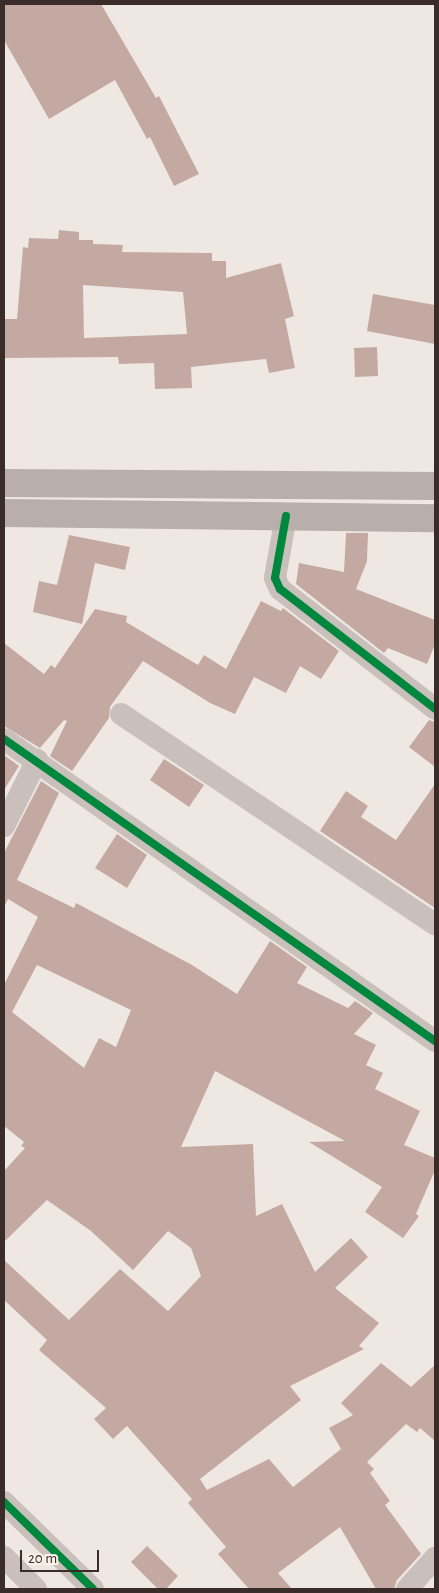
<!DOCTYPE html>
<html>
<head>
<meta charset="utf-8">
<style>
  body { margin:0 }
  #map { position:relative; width:439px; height:1593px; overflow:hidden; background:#efe8e2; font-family:"Alegreya Sans",sans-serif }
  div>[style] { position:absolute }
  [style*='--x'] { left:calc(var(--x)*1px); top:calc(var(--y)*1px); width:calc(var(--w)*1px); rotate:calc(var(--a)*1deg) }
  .building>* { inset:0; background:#c4a9a3 }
  .minor>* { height:22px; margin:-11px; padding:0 11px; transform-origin:11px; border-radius:11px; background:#c9c0bb }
  .primary>* { height:28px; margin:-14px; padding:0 14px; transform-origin:14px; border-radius:14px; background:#b8aeaa }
  .cycleway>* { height:8px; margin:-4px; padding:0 4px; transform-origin:4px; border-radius:4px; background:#00873e }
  span { translate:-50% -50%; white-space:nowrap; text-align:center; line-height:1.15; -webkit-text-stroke:4px #fbf2ea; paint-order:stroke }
  .frame { position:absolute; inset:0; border:5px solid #3a2c29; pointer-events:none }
  .scale { position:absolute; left:20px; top:1550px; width:79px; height:22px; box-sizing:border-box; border:2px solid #3a2c29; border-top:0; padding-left:6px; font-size:15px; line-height:18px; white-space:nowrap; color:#3a2c29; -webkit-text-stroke:4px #fbf2ea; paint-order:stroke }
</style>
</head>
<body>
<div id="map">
  <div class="building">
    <i style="clip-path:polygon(4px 4px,101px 4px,156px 98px,159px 96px,199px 174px,174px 186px,150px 137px,147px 139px,115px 80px,49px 119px,4px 40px)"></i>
    <i style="clip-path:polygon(evenodd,59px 230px,79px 232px,79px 240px,93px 240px,93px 244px,123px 245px,122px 252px,212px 253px,212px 261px,226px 261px,226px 278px,281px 263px,294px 316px,285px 319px,295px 368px,269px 373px,266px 359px,191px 367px,192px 388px,155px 389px,154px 363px,119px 364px,118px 357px,4px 358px,4px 319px,17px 319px,23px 247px,28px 248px,29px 238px,58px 239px,59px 230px,83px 285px,183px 292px,187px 334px,84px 338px,83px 285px)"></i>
    <i style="clip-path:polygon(373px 294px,435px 305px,435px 344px,367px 331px)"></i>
    <i style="clip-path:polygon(377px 347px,378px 376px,355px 377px,354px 348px)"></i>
    <i style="clip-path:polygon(346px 533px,368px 533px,367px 561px,356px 589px,435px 620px,435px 644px,427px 664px,388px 648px,384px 653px,296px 584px,299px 563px,344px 572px)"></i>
    <i style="clip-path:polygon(69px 535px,130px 547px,125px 570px,95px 563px,82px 624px,33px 612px,39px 581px,57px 585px)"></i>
    <i style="clip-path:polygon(261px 601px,281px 611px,283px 608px,339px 651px,321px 679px,300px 666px,286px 693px,254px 677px,235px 714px,210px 703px,143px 661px,110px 707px,109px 718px,72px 771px,50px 756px,67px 721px,64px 720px,40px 748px,4px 726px,4px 643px,44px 674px,51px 665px,55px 668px,95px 609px,127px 616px,126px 622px,198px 665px,204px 655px,226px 669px)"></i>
    <i style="clip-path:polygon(429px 720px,435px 722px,435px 767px,409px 747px)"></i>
    <i style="clip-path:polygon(4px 755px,19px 766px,4px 790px)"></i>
    <i style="clip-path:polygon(164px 759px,204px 785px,189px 807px,150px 780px)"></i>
    <i style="clip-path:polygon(evenodd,41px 781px,59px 793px,17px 880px,74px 908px,76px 903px,192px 965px,237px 994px,270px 941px,307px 967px,297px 983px,348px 1008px,355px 1001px,373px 1013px,354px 1034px,376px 1045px,366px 1065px,383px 1073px,375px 1089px,420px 1111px,404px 1145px,435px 1158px,435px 1170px,416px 1214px,419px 1216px,403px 1238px,365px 1212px,382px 1187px,309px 1142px,345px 1141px,215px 1071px,181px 1147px,253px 1144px,256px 1216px,282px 1204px,315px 1272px,351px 1238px,368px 1257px,335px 1288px,379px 1323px,359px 1346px,364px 1349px,290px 1386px,301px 1400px,200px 1479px,207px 1490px,269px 1459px,293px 1487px,341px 1449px,329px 1428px,353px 1415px,341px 1403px,381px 1363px,411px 1387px,435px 1365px,435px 1441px,420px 1428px,417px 1432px,406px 1424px,367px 1462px,374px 1469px,370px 1473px,390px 1501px,385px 1505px,421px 1554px,397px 1580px,394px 1589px,376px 1589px,340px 1527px,278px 1573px,292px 1589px,249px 1589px,218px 1554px,226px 1547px,188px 1503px,192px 1499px,127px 1426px,113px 1439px,94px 1419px,106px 1408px,39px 1350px,47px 1340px,4px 1300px,4px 1260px,69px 1320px,120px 1269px,168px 1311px,201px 1276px,191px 1248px,168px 1231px,133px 1270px,91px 1231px,47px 1200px,4px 1242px,4px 1171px,25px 1148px,21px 1146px,24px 1142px,4px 1126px,4px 985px,38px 917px,8px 899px,4px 907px,4px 853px,41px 781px,37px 965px,131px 1010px,116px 1047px,99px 1038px,84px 1068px,12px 1012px,37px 965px)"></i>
    <i style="clip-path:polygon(435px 784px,435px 908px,320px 831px,346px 791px,368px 806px,361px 817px,396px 840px)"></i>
    <i style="clip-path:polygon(117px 834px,147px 855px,127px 888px,95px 868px)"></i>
    <i style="clip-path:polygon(147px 1546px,178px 1576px,166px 1589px,158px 1589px,131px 1562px)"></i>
  </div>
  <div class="minor">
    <i style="--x:286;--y:516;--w:63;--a:100.1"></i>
    <i style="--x:275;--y:578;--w:12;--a:66"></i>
    <i style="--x:280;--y:589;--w:196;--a:37.7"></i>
    <i style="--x:121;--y:714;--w:378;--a:33.8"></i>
    <i style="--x:4;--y:739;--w:526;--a:35.02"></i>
    <i style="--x:4;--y:826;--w:74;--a:-63.4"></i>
    <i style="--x:4;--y:1502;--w:124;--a:44.3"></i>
    <i style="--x:4;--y:1557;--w:45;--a:45"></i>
    <i style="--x:407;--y:1589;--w:42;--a:-47.9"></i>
  </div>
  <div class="primary">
    <i style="--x:4;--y:483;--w:431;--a:0.4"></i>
    <i style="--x:4;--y:513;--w:431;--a:0.7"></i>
  </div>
  <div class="cycleway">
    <i style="--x:286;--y:516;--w:63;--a:100.1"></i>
    <i style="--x:275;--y:578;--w:12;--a:66"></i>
    <i style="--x:280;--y:589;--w:196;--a:37.7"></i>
    <i style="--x:4;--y:739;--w:526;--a:35.02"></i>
    <i style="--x:4;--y:1502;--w:124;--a:44.3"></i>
  </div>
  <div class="frame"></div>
  <div class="scale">20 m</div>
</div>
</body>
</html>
